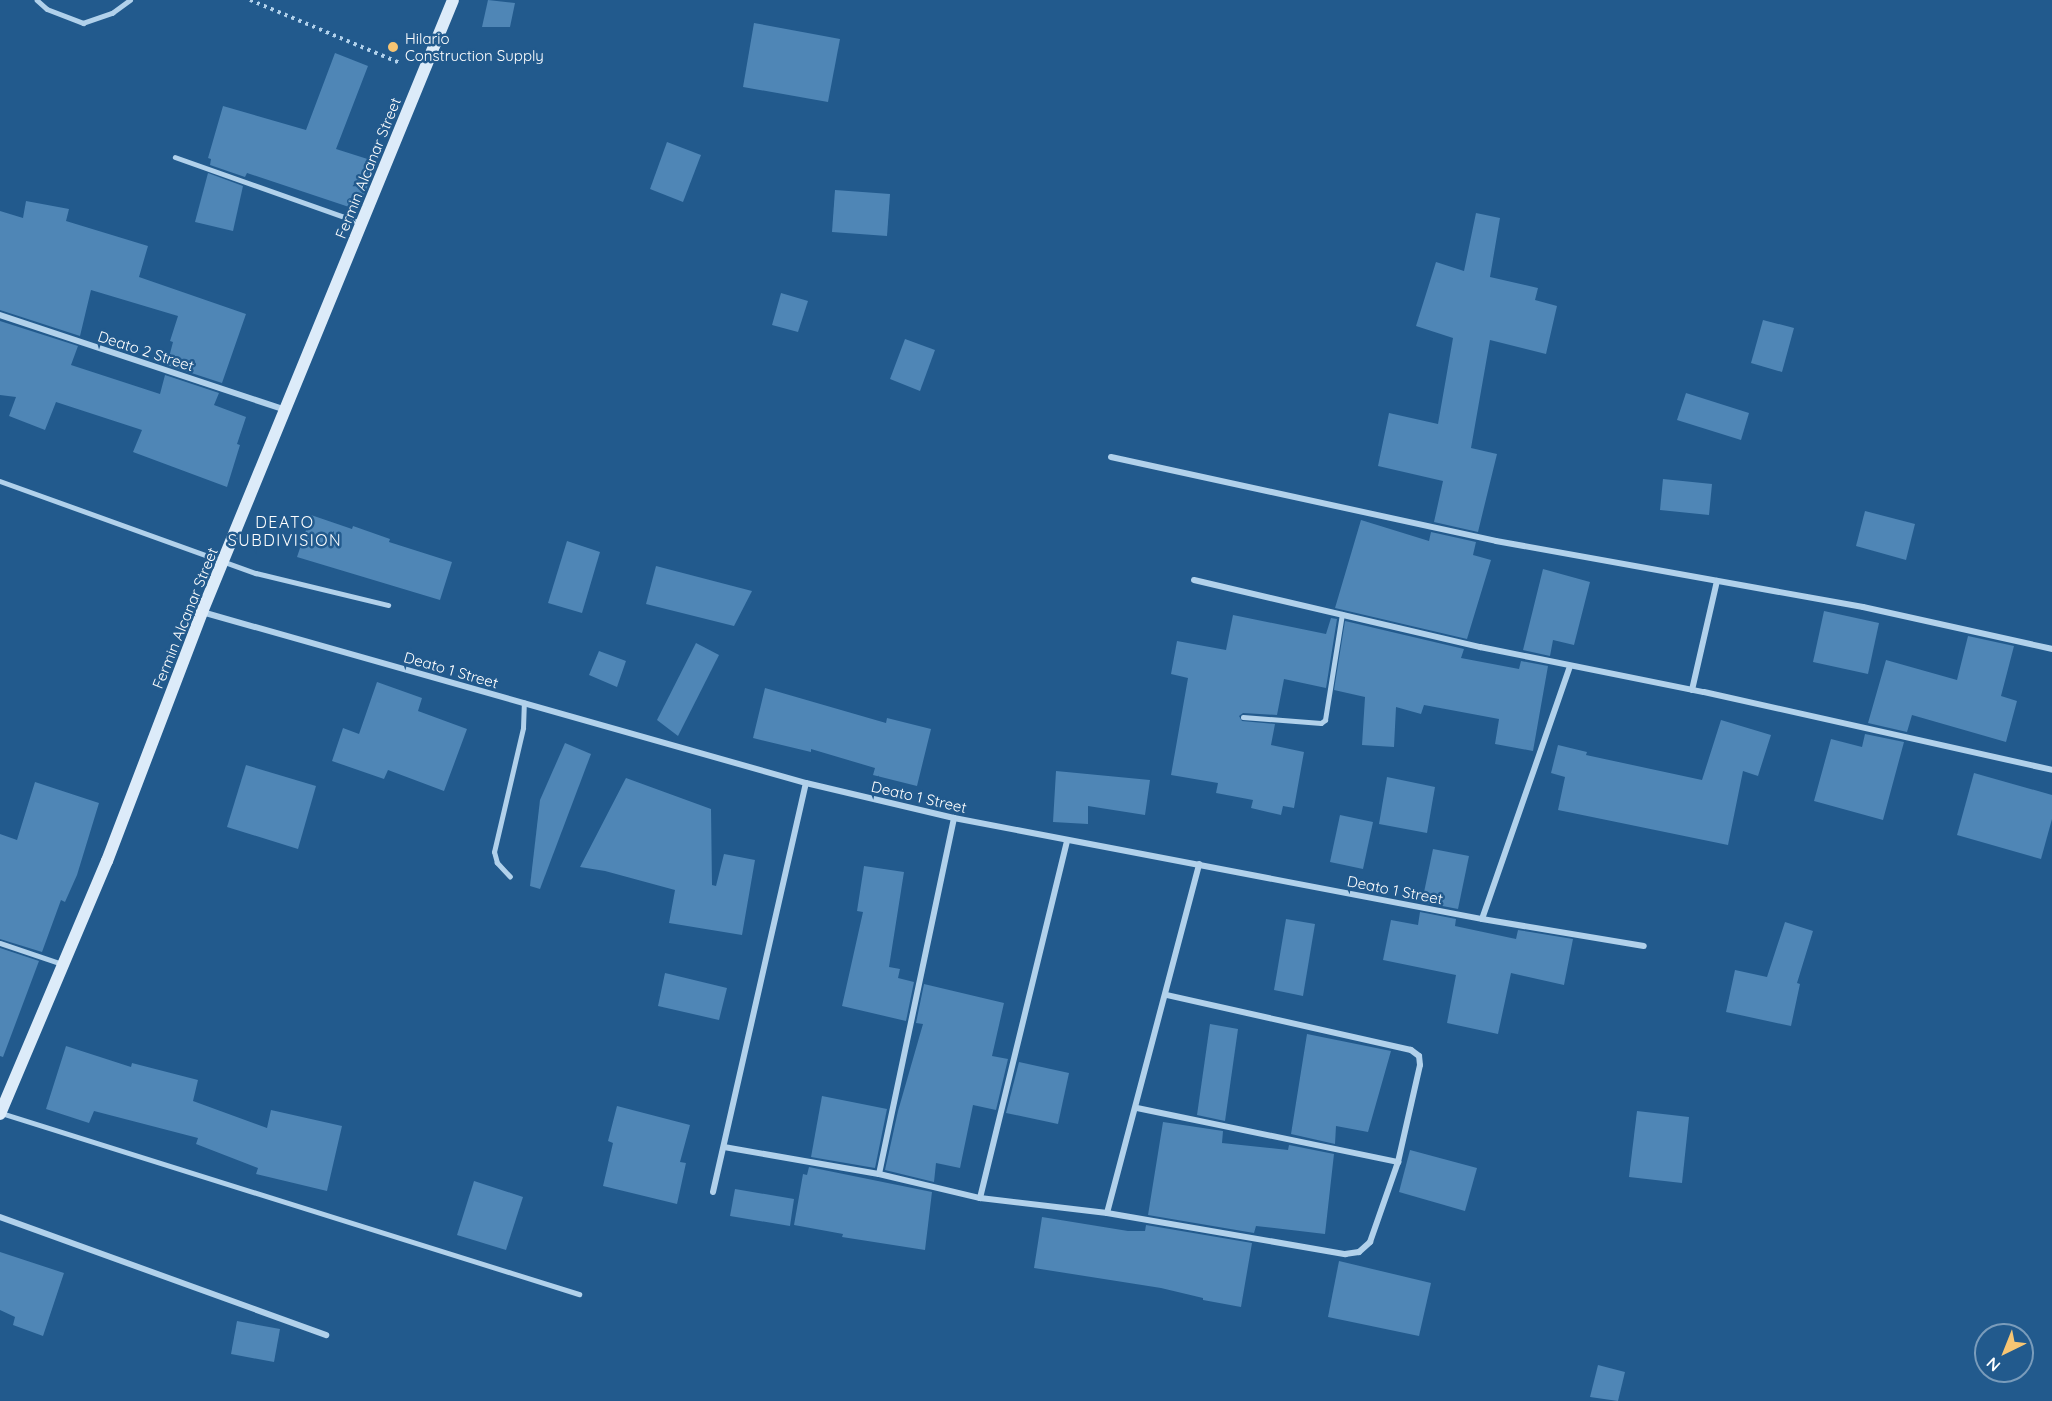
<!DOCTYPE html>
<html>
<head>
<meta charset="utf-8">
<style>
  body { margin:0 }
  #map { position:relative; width:2052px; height:1401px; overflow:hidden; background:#225a8d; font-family:Quicksand,sans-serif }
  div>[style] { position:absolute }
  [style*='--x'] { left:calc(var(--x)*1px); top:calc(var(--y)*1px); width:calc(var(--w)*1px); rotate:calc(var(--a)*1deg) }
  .building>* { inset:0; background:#4f86b6 }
  .path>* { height:4px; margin-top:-2px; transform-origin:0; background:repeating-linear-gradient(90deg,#b1d1eb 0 3px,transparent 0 7.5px) }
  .lane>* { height:4.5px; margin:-2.25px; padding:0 2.25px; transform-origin:2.25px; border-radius:2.25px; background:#b1d1eb }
  .street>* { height:6px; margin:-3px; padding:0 3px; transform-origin:3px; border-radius:3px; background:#b1d1eb }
  .secondary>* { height:12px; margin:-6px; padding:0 6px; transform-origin:6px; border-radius:6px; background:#dcebf9 }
  .dots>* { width:16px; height:16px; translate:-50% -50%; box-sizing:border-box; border:3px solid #225a8d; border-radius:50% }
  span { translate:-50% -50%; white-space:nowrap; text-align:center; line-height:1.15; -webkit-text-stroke:5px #225a8d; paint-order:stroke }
  .poi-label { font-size:15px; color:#fff }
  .left { translate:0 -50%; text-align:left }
  .street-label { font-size:15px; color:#fff }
  .neighbourhood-label { font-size:16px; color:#fff; letter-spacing:1.5px }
  .north { position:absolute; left:1974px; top:1323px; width:60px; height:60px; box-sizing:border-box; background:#225a8d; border:2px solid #7a9cbb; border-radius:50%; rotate:223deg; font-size:16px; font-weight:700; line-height:24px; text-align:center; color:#fff }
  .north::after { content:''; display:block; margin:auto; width:21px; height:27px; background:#f7c573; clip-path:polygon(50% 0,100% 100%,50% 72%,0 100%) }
</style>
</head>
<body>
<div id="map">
  <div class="building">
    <i style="clip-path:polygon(488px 0,515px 3px,510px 27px,482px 27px)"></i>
    <i style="clip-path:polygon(754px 23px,840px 39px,828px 102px,743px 87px)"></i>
    <i style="clip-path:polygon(335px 53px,368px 66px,336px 149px,377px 162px,358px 210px,247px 173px,245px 177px,210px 165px,211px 159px,208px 158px,223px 106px,306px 130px)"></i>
    <i style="clip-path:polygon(667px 142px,701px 155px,683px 202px,650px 189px)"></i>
    <i style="clip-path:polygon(208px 173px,243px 186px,233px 231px,195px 222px)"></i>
    <i style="clip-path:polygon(835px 190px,890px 194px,887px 236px,832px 232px)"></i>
    <i style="clip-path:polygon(26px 201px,69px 209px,66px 221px,148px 246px,139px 277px,246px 314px,222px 383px,167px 365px,173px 342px,170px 341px,178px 316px,91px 290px,80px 336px,0 310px,0 211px,23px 218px)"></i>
    <i style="clip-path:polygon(1476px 213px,1500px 218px,1490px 277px,1538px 288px,1535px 300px,1557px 306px,1546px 354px,1490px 340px,1471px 448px,1497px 454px,1478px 532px,1434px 522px,1443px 481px,1378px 466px,1389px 413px,1438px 424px,1453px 338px,1416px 326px,1436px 262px,1464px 271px)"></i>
    <i style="clip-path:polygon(781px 293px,808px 301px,798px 332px,772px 325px)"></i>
    <i style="clip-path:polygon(1763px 320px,1794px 328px,1782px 372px,1751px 363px)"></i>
    <i style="clip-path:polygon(0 321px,78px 346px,71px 365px,160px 394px,165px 375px,219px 393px,214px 405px,246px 417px,237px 444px,240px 445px,227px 487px,133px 452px,142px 430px,56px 402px,45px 430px,9px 416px,16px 397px,0 395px)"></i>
    <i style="clip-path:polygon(905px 339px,935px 350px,920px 391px,890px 379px)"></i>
    <i style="clip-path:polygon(1686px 393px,1749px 413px,1741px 440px,1677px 420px)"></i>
    <i style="clip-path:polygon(1663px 479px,1712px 484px,1709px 515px,1660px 510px)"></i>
    <i style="clip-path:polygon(1865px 511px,1915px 524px,1906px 560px,1856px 546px)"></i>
    <i style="clip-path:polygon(311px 515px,352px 529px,353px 526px,390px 539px,389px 542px,452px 562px,440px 600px,297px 557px)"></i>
    <i style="clip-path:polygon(1361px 520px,1429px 541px,1431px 532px,1476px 542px,1473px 555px,1491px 560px,1467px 639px,1335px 608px)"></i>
    <i style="clip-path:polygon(567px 541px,600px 552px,582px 613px,548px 603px)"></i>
    <i style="clip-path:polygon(656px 566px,752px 591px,734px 626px,646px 604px)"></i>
    <i style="clip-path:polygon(1543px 569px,1590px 582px,1574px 645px,1553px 640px,1550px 656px,1523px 650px)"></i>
    <i style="clip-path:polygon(1824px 611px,1879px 623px,1868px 674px,1813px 662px)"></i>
    <i style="clip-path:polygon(1233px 615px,1326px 634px,1331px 618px,1337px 619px,1326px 688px,1284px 679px,1277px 715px,1243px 713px,1239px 716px,1242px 721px,1275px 724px,1271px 745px,1304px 752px,1294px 808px,1283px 806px,1281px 815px,1251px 808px,1253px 800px,1216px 793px,1218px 783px,1171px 775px,1188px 678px,1171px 674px,1177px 641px,1226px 650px)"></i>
    <i style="clip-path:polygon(1345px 621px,1464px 649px,1461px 658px,1519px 669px,1521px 661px,1548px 666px,1533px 751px,1495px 744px,1499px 719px,1424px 705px,1421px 714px,1396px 707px,1394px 747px,1362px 745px,1365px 697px,1334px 690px)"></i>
    <i style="clip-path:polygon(1968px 636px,2014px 646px,2001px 696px,2017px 701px,2006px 742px,1912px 715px,1907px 732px,1868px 723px,1886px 660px,1957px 680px)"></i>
    <i style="clip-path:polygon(696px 643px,719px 655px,678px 736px,657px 720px)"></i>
    <i style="clip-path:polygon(599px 651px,626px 661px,617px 687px,589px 675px)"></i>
    <i style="clip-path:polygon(377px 682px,422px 698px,418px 711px,467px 729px,444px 791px,388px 770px,384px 779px,332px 761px,343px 728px,359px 734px)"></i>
    <i style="clip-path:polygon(765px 688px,886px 723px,887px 718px,931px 729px,917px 786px,873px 775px,875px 768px,811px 749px,811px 752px,753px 738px)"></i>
    <i style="clip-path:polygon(1721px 720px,1771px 735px,1758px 776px,1743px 771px,1728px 845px,1558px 810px,1565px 777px,1551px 773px,1558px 745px,1587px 752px,1586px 755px,1702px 780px)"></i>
    <i style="clip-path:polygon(1865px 734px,1904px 742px,1883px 820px,1814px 801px,1831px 739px,1862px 747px)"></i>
    <i style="clip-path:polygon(565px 743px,591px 754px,540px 889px,530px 886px,540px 800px)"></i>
    <i style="clip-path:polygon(246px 765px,316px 786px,298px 849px,227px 827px)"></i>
    <i style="clip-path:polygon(1056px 771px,1150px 780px,1145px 815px,1088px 806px,1088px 824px,1053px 822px)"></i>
    <i style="clip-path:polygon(1974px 773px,2052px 795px,2052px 819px,2041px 859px,1957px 835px)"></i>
    <i style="clip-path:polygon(1387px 777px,1435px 787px,1427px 833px,1379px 824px)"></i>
    <i style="clip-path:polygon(626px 778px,711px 809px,712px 885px,716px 886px,724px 854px,755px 860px,742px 935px,669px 923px,675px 890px,605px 871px,580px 867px)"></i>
    <i style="clip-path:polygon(35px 782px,99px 803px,77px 875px,65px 902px,61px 900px,42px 952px,0 939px,0 834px,17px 840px)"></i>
    <i style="clip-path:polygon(1340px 815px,1373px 822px,1363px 869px,1330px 862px)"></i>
    <i style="clip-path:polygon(1433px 849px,1469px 856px,1458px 909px,1422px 902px)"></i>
    <i style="clip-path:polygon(864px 866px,904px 872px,889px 967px,900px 969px,898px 978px,914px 982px,906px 1021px,842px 1006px,863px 912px,857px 911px)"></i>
    <i style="clip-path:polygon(1420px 912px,1456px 919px,1455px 926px,1516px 939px,1518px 930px,1573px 939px,1564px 985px,1511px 973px,1498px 1034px,1447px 1023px,1456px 975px,1383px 960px,1391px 920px,1418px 925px)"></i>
    <i style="clip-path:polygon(1286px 919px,1315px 924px,1303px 996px,1274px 990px)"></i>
    <i style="clip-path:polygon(1785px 922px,1813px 931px,1797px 983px,1800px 984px,1791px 1026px,1726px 1012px,1735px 970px,1767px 977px)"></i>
    <i style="clip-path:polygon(0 948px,39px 961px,3px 1057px,0 1056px)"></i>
    <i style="clip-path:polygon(665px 973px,727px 988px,719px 1020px,658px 1006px)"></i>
    <i style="clip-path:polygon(924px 984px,1004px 1003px,992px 1056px,1008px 1059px,996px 1110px,973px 1105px,960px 1168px,936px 1163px,934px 1182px,885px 1170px,898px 1111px,923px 1024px,916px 1023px)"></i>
    <i style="clip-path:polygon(1210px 1024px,1238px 1029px,1225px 1121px,1197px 1115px)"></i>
    <i style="clip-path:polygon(1307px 1034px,1391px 1051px,1368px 1132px,1336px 1126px,1335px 1144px,1291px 1134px)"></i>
    <i style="clip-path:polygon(66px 1046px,131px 1067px,132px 1063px,198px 1080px,193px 1101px,267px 1128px,271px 1110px,342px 1126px,327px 1191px,256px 1174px,258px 1168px,196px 1144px,198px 1138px,94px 1111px,89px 1123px,46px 1109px)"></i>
    <i style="clip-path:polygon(1019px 1062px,1069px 1073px,1058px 1124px,1006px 1113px)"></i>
    <i style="clip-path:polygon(822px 1096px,887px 1109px,875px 1168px,811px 1157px)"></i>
    <i style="clip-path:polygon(617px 1106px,690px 1125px,680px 1162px,686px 1163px,677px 1204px,603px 1186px,613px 1143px,608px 1141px)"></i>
    <i style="clip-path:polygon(1637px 1111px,1689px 1117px,1682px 1183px,1629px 1177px)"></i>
    <i style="clip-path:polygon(1163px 1122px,1223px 1131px,1222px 1143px,1288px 1150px,1289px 1145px,1334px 1154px,1325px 1234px,1256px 1226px,1254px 1233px,1148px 1215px)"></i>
    <i style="clip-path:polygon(1410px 1150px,1477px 1168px,1465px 1211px,1399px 1192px)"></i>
    <i style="clip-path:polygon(809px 1167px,932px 1192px,925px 1250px,842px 1237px,843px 1234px,794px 1225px,803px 1174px,807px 1175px)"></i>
    <i style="clip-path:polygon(474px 1181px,523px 1197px,506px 1250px,457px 1235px)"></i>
    <i style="clip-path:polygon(735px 1189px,794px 1199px,790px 1226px,730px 1216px)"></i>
    <i style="clip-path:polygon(1042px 1217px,1128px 1231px,1145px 1231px,1146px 1225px,1252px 1243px,1241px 1307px,1203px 1300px,1203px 1298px,1161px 1288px,1034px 1268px)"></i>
    <i style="clip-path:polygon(0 1252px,64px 1273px,43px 1336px,13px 1325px,15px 1317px,0 1310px)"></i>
    <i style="clip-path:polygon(1339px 1261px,1431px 1283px,1419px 1336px,1328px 1317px)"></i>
    <i style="clip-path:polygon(237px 1321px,280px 1329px,274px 1362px,231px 1354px)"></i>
    <i style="clip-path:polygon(1598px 1365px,1625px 1372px,1618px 1401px,1590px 1397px)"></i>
  </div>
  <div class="path">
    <i style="--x:250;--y:0;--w:163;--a:22.8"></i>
  </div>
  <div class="lane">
    <i style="--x:37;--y:0;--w:13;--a:42"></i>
    <i style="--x:47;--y:9;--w:39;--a:21"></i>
    <i style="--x:83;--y:23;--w:31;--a:-19"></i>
    <i style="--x:112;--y:13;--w:22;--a:-36"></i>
    <i style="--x:175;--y:157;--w:197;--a:19.5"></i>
    <i style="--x:0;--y:481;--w:272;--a:19.8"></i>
    <i style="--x:256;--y:573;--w:136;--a:13.6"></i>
    <i style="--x:1243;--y:717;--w:78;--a:4.4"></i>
    <i style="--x:1321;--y:723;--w:5;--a:-37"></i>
    <i style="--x:1325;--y:720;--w:107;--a:-80.9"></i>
    <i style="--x:510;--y:877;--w:19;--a:-133"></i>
    <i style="--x:497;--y:863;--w:11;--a:-105"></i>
    <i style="--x:494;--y:852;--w:127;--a:-76.8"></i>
    <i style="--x:523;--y:728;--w:25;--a:-88"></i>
    <i style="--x:0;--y:943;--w:65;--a:18.7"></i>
    <i style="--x:1;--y:1113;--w:606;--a:17.39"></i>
  </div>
  <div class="street">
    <i style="--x:0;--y:315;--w:300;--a:18.4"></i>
    <i style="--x:1111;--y:457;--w:394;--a:12.3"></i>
    <i style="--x:1496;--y:541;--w:373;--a:10.2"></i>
    <i style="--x:1863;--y:607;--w:194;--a:12.5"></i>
    <i style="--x:1194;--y:580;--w:294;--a:13.2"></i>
    <i style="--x:1480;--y:647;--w:228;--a:11.4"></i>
    <i style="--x:1704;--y:692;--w:357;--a:12.6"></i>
    <i style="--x:202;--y:612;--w:628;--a:15.81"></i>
    <i style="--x:806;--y:783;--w:152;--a:13.3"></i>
    <i style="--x:954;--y:818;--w:538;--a:10.83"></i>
    <i style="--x:1482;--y:919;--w:164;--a:9.5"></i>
    <i style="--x:1692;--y:690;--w:112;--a:-77.1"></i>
    <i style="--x:1482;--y:919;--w:267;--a:-70.8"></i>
    <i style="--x:1137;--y:1108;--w:267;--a:11.7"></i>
    <i style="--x:724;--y:1147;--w:157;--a:9.9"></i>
    <i style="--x:879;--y:1174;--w:104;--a:13.4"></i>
    <i style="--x:980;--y:1198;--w:128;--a:6.7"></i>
    <i style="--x:1107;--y:1213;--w:242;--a:9.8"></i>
    <i style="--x:1345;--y:1254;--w:14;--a:-8"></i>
    <i style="--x:1359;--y:1252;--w:15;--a:-42"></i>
    <i style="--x:1370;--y:1242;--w:85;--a:-70.7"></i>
    <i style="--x:1398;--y:1162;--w:99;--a:-77.2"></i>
    <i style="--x:1420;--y:1065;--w:9;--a:-96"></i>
    <i style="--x:1419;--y:1056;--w:10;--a:-143"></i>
    <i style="--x:1411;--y:1050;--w:251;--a:-167.3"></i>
    <i style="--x:879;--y:1174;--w:364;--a:-78.1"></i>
    <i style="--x:713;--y:1192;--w:419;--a:-77.2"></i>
    <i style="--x:980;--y:1198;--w:367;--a:-76.3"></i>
    <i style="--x:1107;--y:1213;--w:361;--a:-75.2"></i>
    <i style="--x:0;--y:1217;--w:347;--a:19.9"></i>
  </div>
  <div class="secondary">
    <i style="--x:0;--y:1114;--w:275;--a:-67.1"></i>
    <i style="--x:107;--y:861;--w:267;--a:-69.1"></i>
    <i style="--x:202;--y:612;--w:661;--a:-67.7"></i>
  </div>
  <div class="dots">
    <i style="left:393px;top:47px;background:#f7c573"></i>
  </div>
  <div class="poi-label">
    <span class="left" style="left:405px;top:47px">Hilario<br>Construction Supply</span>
  </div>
  <div class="street-label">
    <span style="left:368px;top:168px;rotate:-68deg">Fermin Alcanar Street</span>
    <span style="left:146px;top:351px;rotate:18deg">Deato 2 Street</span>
    <span style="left:185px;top:618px;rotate:-68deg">Fermin Alcanar Street</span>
    <span style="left:451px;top:670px;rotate:16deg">Deato 1 Street</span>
    <span style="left:919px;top:797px;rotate:13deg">Deato 1 Street</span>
    <span style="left:1395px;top:890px;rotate:11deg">Deato 1 Street</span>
  </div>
  <div class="neighbourhood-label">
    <span style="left:285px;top:531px">DEATO<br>SUBDIVISION</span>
  </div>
  <div class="north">N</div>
</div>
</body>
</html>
